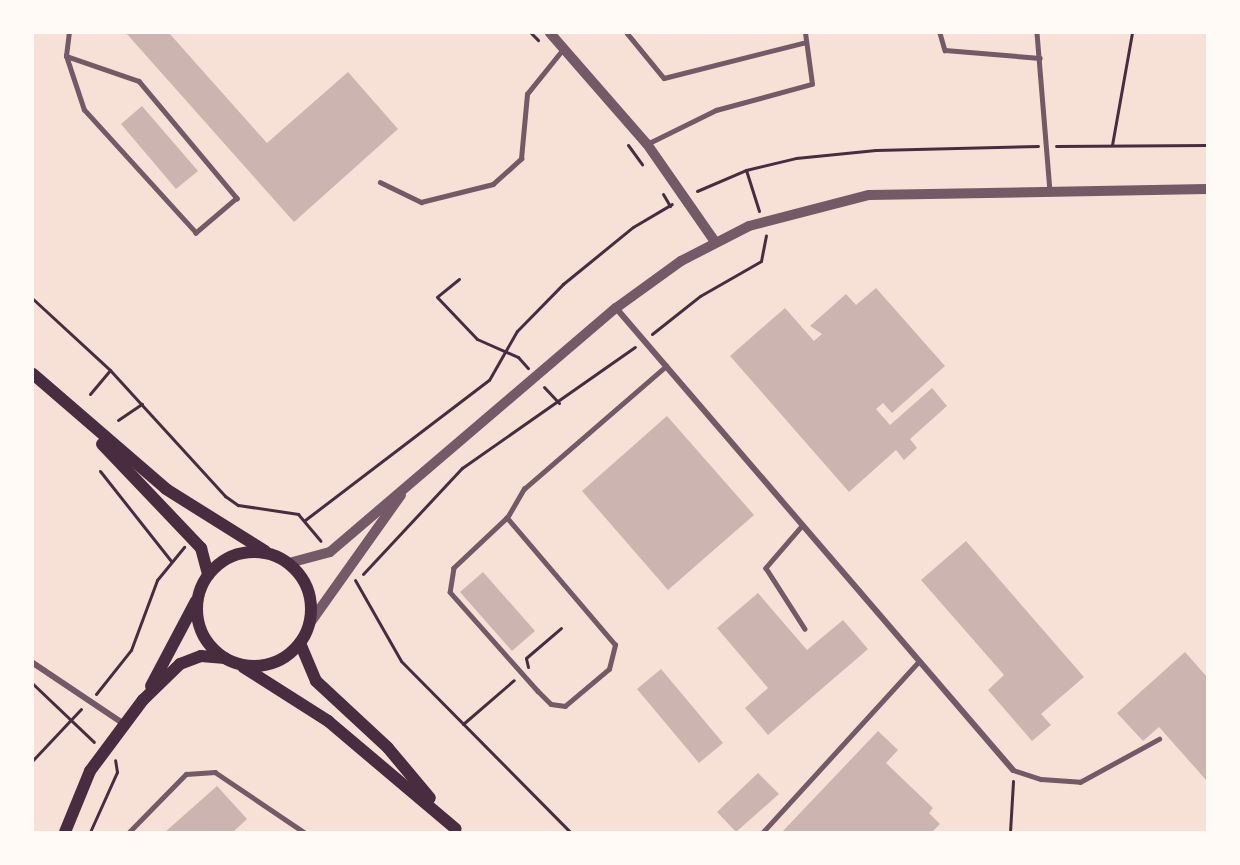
<!DOCTYPE html>
<html>
<head>
<meta charset="utf-8">
<style>
  body { margin:0 }
  #map { position:relative; width:1240px; height:865px; overflow:hidden; background:#f7e1d7; font-family:Signika,sans-serif }
  div>[style] { position:absolute }
  [style*='--x'] { left:calc(var(--x)*1px); top:calc(var(--y)*1px); width:calc(var(--w)*1px); rotate:calc(var(--a)*1deg) }
  .building>* { inset:0; background:#ccb4b1 }
  .path>* { height:3px; margin:-1.5px; padding:0 1.5px; transform-origin:1.5px; border-radius:1.5px; background:#4a2c40 }
  .service>* { height:4.5px; margin:-2.25px; padding:0 2.25px; transform-origin:2.25px; border-radius:2.25px; background:#755966 }
  .minor>* { height:6px; margin:-3px; padding:0 3px; transform-origin:3px; border-radius:3px; background:#755966 }
  .tertiary>* { height:10px; margin:-5px; padding:0 5px; transform-origin:5px; border-radius:5px; background:#755966 }
  .secondary>* { height:12px; margin:-6px; padding:0 6px; transform-origin:6px; border-radius:6px; background:#4a2c40 }
  .secondary>.ring { margin:-6px; padding:0; box-sizing:content-box; background:none; border:12px solid #4a2c40; border-radius:50% }
  span { translate:-50% -50%; white-space:nowrap; text-align:center; line-height:1.15; -webkit-text-stroke:6px #fffaf5; paint-order:stroke }
  .frame { position:absolute; inset:0; border:34px solid #fffaf5; pointer-events:none }
</style>
</head>
<body>
<div id="map">
  <div class="building">
    <i style="clip-path:polygon(126px 33px,169px 33px,267px 143px,348px 72px,398px 129px,294px 222px)"></i>
    <i style="clip-path:polygon(142px 106px,198px 171px,176px 189px,121px 124px)"></i>
    <i style="clip-path:polygon(876px 288px,945px 366px,892px 413px,883px 403px,876px 409px,890px 425px,932px 388px,947px 406px,910px 439px,917px 448px,904px 460px,896px 450px,849px 492px,730px 356px,785px 308px,814px 341px,822px 334px,810px 326px,846px 294px,856px 305px)"></i>
    <i style="clip-path:polygon(667px 416px,754px 515px,668px 590px,582px 491px)"></i>
    <i style="clip-path:polygon(966px 541px,1084px 677px,1041px 714px,1051px 725px,1032px 741px,988px 690px,1004px 675px,921px 580px)"></i>
    <i style="clip-path:polygon(483px 572px,535px 631px,512px 651px,460px 592px)"></i>
    <i style="clip-path:polygon(758px 593px,807px 650px,843px 620px,868px 649px,768px 735px,745px 708px,768px 688px,717px 628px)"></i>
    <i style="clip-path:polygon(1185px 652px,1207px 677px,1207px 781px,1159px 727px,1143px 741px,1117px 713px)"></i>
    <i style="clip-path:polygon(661px 669px,723px 743px,699px 763px,637px 689px)"></i>
    <i style="clip-path:polygon(878px 731px,898px 750px,886px 763px,933px 808px,929px 813px,940px 824px,932px 832px,782px 832px)"></i>
    <i style="clip-path:polygon(758px 773px,779px 794px,736px 832px,717px 812px)"></i>
    <i style="clip-path:polygon(217px 786px,247px 819px,233px 832px,165px 832px)"></i>
  </div>
  <div class="path">
    <i style="--x:531;--y:33;--w:10;--a:45"></i>
    <i style="--x:628;--y:145;--w:24;--a:54"></i>
    <i style="--x:1112;--y:145;--w:114;--a:-79.9"></i>
    <i style="--x:1056;--y:146;--w:151;--a:-0.4"></i>
    <i style="--x:746;--y:170;--w:43;--a:72.4"></i>
    <i style="--x:697;--y:191;--w:53;--a:-23.2"></i>
    <i style="--x:746;--y:170;--w:51;--a:-13.5"></i>
    <i style="--x:796;--y:158;--w:80;--a:-5.7"></i>
    <i style="--x:876;--y:150;--w:162;--a:-1.4"></i>
    <i style="--x:663;--y:194;--w:14;--a:60"></i>
    <i style="--x:459;--y:279;--w:28;--a:141"></i>
    <i style="--x:437;--y:297;--w:58;--a:46.4"></i>
    <i style="--x:477;--y:339;--w:45;--a:23.7"></i>
    <i style="--x:518;--y:357;--w:15;--a:48"></i>
    <i style="--x:33;--y:299;--w:105;--a:42.7"></i>
    <i style="--x:110;--y:370;--w:171;--a:47.6"></i>
    <i style="--x:225;--y:496;--w:16;--a:35"></i>
    <i style="--x:238;--y:505;--w:61;--a:8.5"></i>
    <i style="--x:298;--y:514;--w:35;--a:50"></i>
    <i style="--x:652;--y:334;--w:61;--a:-38.4"></i>
    <i style="--x:700;--y:296;--w:70;--a:-29.8"></i>
    <i style="--x:761;--y:261;--w:26;--a:-79"></i>
    <i style="--x:544;--y:387;--w:22;--a:47"></i>
    <i style="--x:90;--y:394;--w:31;--a:-50"></i>
    <i style="--x:118;--y:420;--w:29;--a:-34"></i>
    <i style="--x:100;--y:471;--w:115;--a:51.7"></i>
    <i style="--x:305;--y:520;--w:231;--a:-37.3"></i>
    <i style="--x:489;--y:380;--w:56;--a:-60.3"></i>
    <i style="--x:517;--y:331;--w:66;--a:-45.6"></i>
    <i style="--x:563;--y:284;--w:90;--a:-39.2"></i>
    <i style="--x:633;--y:227;--w:45;--a:-30.5"></i>
    <i style="--x:363;--y:574;--w:145;--a:-47"></i>
    <i style="--x:462;--y:468;--w:211;--a:-35"></i>
    <i style="--x:355;--y:580;--w:93;--a:60.4"></i>
    <i style="--x:401;--y:661;--w:240;--a:45.3"></i>
    <i style="--x:528;--y:667;--w:9;--a:-103"></i>
    <i style="--x:526;--y:658;--w:46;--a:-40.6"></i>
    <i style="--x:33;--y:684;--w:84;--a:43.6"></i>
    <i style="--x:96;--y:694;--w:56;--a:-51.5"></i>
    <i style="--x:131;--y:650;--w:75;--a:-69.6"></i>
    <i style="--x:157;--y:580;--w:43;--a:-50.7"></i>
    <i style="--x:463;--y:724;--w:67;--a:-40.8"></i>
    <i style="--x:33;--y:760;--w:70;--a:-46.7"></i>
    <i style="--x:90;--y:832;--w:66;--a:-65.8"></i>
    <i style="--x:117;--y:772;--w:12;--a:-99"></i>
    <i style="--x:1010;--y:832;--w:51;--a:-86.6"></i>
  </div>
  <div class="service">
    <i style="--x:627;--y:33;--w:58;--a:50.6"></i>
    <i style="--x:664;--y:78;--w:146;--a:-14.2"></i>
    <i style="--x:940;--y:33;--w:18;--a:74"></i>
    <i style="--x:945;--y:50;--w:95;--a:4.8"></i>
    <i style="--x:1037;--y:33;--w:158;--a:85.3"></i>
    <i style="--x:66;--y:56;--w:77;--a:18.9"></i>
    <i style="--x:139;--y:81;--w:153;--a:50.1"></i>
    <i style="--x:237;--y:198;--w:54;--a:139.5"></i>
    <i style="--x:196;--y:233;--w:166;--a:-132.3"></i>
    <i style="--x:84;--y:110;--w:57;--a:-108.4"></i>
    <i style="--x:66;--y:56;--w:23;--a:-83"></i>
    <i style="--x:647;--y:144;--w:77;--a:-26.2"></i>
    <i style="--x:716;--y:110;--w:99;--a:-15.2"></i>
    <i style="--x:812;--y:84;--w:51;--a:-97.8"></i>
    <i style="--x:380;--y:182;--w:46;--a:26"></i>
    <i style="--x:421;--y:202;--w:74;--a:-14"></i>
    <i style="--x:493;--y:184;--w:38;--a:-42"></i>
    <i style="--x:521;--y:159;--w:65;--a:-84.7"></i>
    <i style="--x:527;--y:94;--w:59;--a:-51.2"></i>
    <i style="--x:507;--y:518;--w:73;--a:136.7"></i>
    <i style="--x:454;--y:568;--w:24;--a:99"></i>
    <i style="--x:450;--y:592;--w:132;--a:48.4"></i>
    <i style="--x:538;--y:691;--w:18;--a:45"></i>
    <i style="--x:551;--y:704;--w:14;--a:8"></i>
    <i style="--x:565;--y:706;--w:57;--a:-40.1"></i>
    <i style="--x:609;--y:669;--w:25;--a:-76"></i>
    <i style="--x:615;--y:645;--w:167;--a:-130.4"></i>
    <i style="--x:507;--y:518;--w:34;--a:-60"></i>
    <i style="--x:524;--y:489;--w:188;--a:-40.9"></i>
    <i style="--x:803;--y:525;--w:57;--a:130.7"></i>
    <i style="--x:766;--y:568;--w:72;--a:57.4"></i>
    <i style="--x:1013;--y:770;--w:29;--a:18"></i>
    <i style="--x:1041;--y:779;--w:39;--a:4"></i>
    <i style="--x:1080;--y:782;--w:90;--a:-28.6"></i>
    <i style="--x:129;--y:832;--w:81;--a:-45.5"></i>
    <i style="--x:186;--y:774;--w:29;--a:-4"></i>
    <i style="--x:215;--y:772;--w:107;--a:34"></i>
    <i style="--x:763;--y:832;--w:231;--a:-47.6"></i>
  </div>
  <div class="minor">
    <i style="--x:616;--y:308;--w:609;--a:49.33"></i>
    <i style="--x:33;--y:663;--w:110;--a:33.8"></i>
  </div>
  <div class="tertiary">
    <i style="--x:550;--y:33;--w:147;--a:48.9"></i>
    <i style="--x:647;--y:144;--w:119;--a:55.2"></i>
    <i style="--x:289;--y:563;--w:42;--a:-15"></i>
    <i style="--x:330;--y:552;--w:376;--a:-40.5"></i>
    <i style="--x:616;--y:308;--w:80;--a:-35.9"></i>
    <i style="--x:681;--y:261;--w:76;--a:-27.2"></i>
    <i style="--x:749;--y:226;--w:124;--a:-14.5"></i>
    <i style="--x:869;--y:195;--w:338;--a:-1"></i>
    <i style="--x:310;--y:623;--w:157;--a:-54.6"></i>
  </div>
  <div class="secondary">
    <i style="--x:33;--y:374;--w:176;--a:40.8"></i>
    <i style="--x:166;--y:489;--w:117;--a:32.1"></i>
    <i style="--x:102;--y:444;--w:144;--a:46.4"></i>
    <i style="--x:201;--y:548;--w:28;--a:75"></i>
    <i class="ring" style="left:197px;top:552px;width:102px;height:102px"></i>
    <i style="--x:300;--y:643;--w:41;--a:67.2"></i>
    <i style="--x:316;--y:681;--w:98;--a:42.9"></i>
    <i style="--x:388;--y:748;--w:65;--a:50"></i>
    <i style="--x:243;--y:667;--w:101;--a:32.4"></i>
    <i style="--x:328;--y:721;--w:167;--a:40.2"></i>
    <i style="--x:151;--y:686;--w:96;--a:-62.1"></i>
    <i style="--x:65;--y:832;--w:66;--a:-67.7"></i>
    <i style="--x:90;--y:771;--w:89;--a:-53.3"></i>
    <i style="--x:143;--y:700;--w:52;--a:-44.2"></i>
    <i style="--x:180;--y:664;--w:22;--a:-21"></i>
    <i style="--x:201;--y:656;--w:24;--a:5"></i>
  </div>
  <div class="frame"></div>
</div>
</body>
</html>
